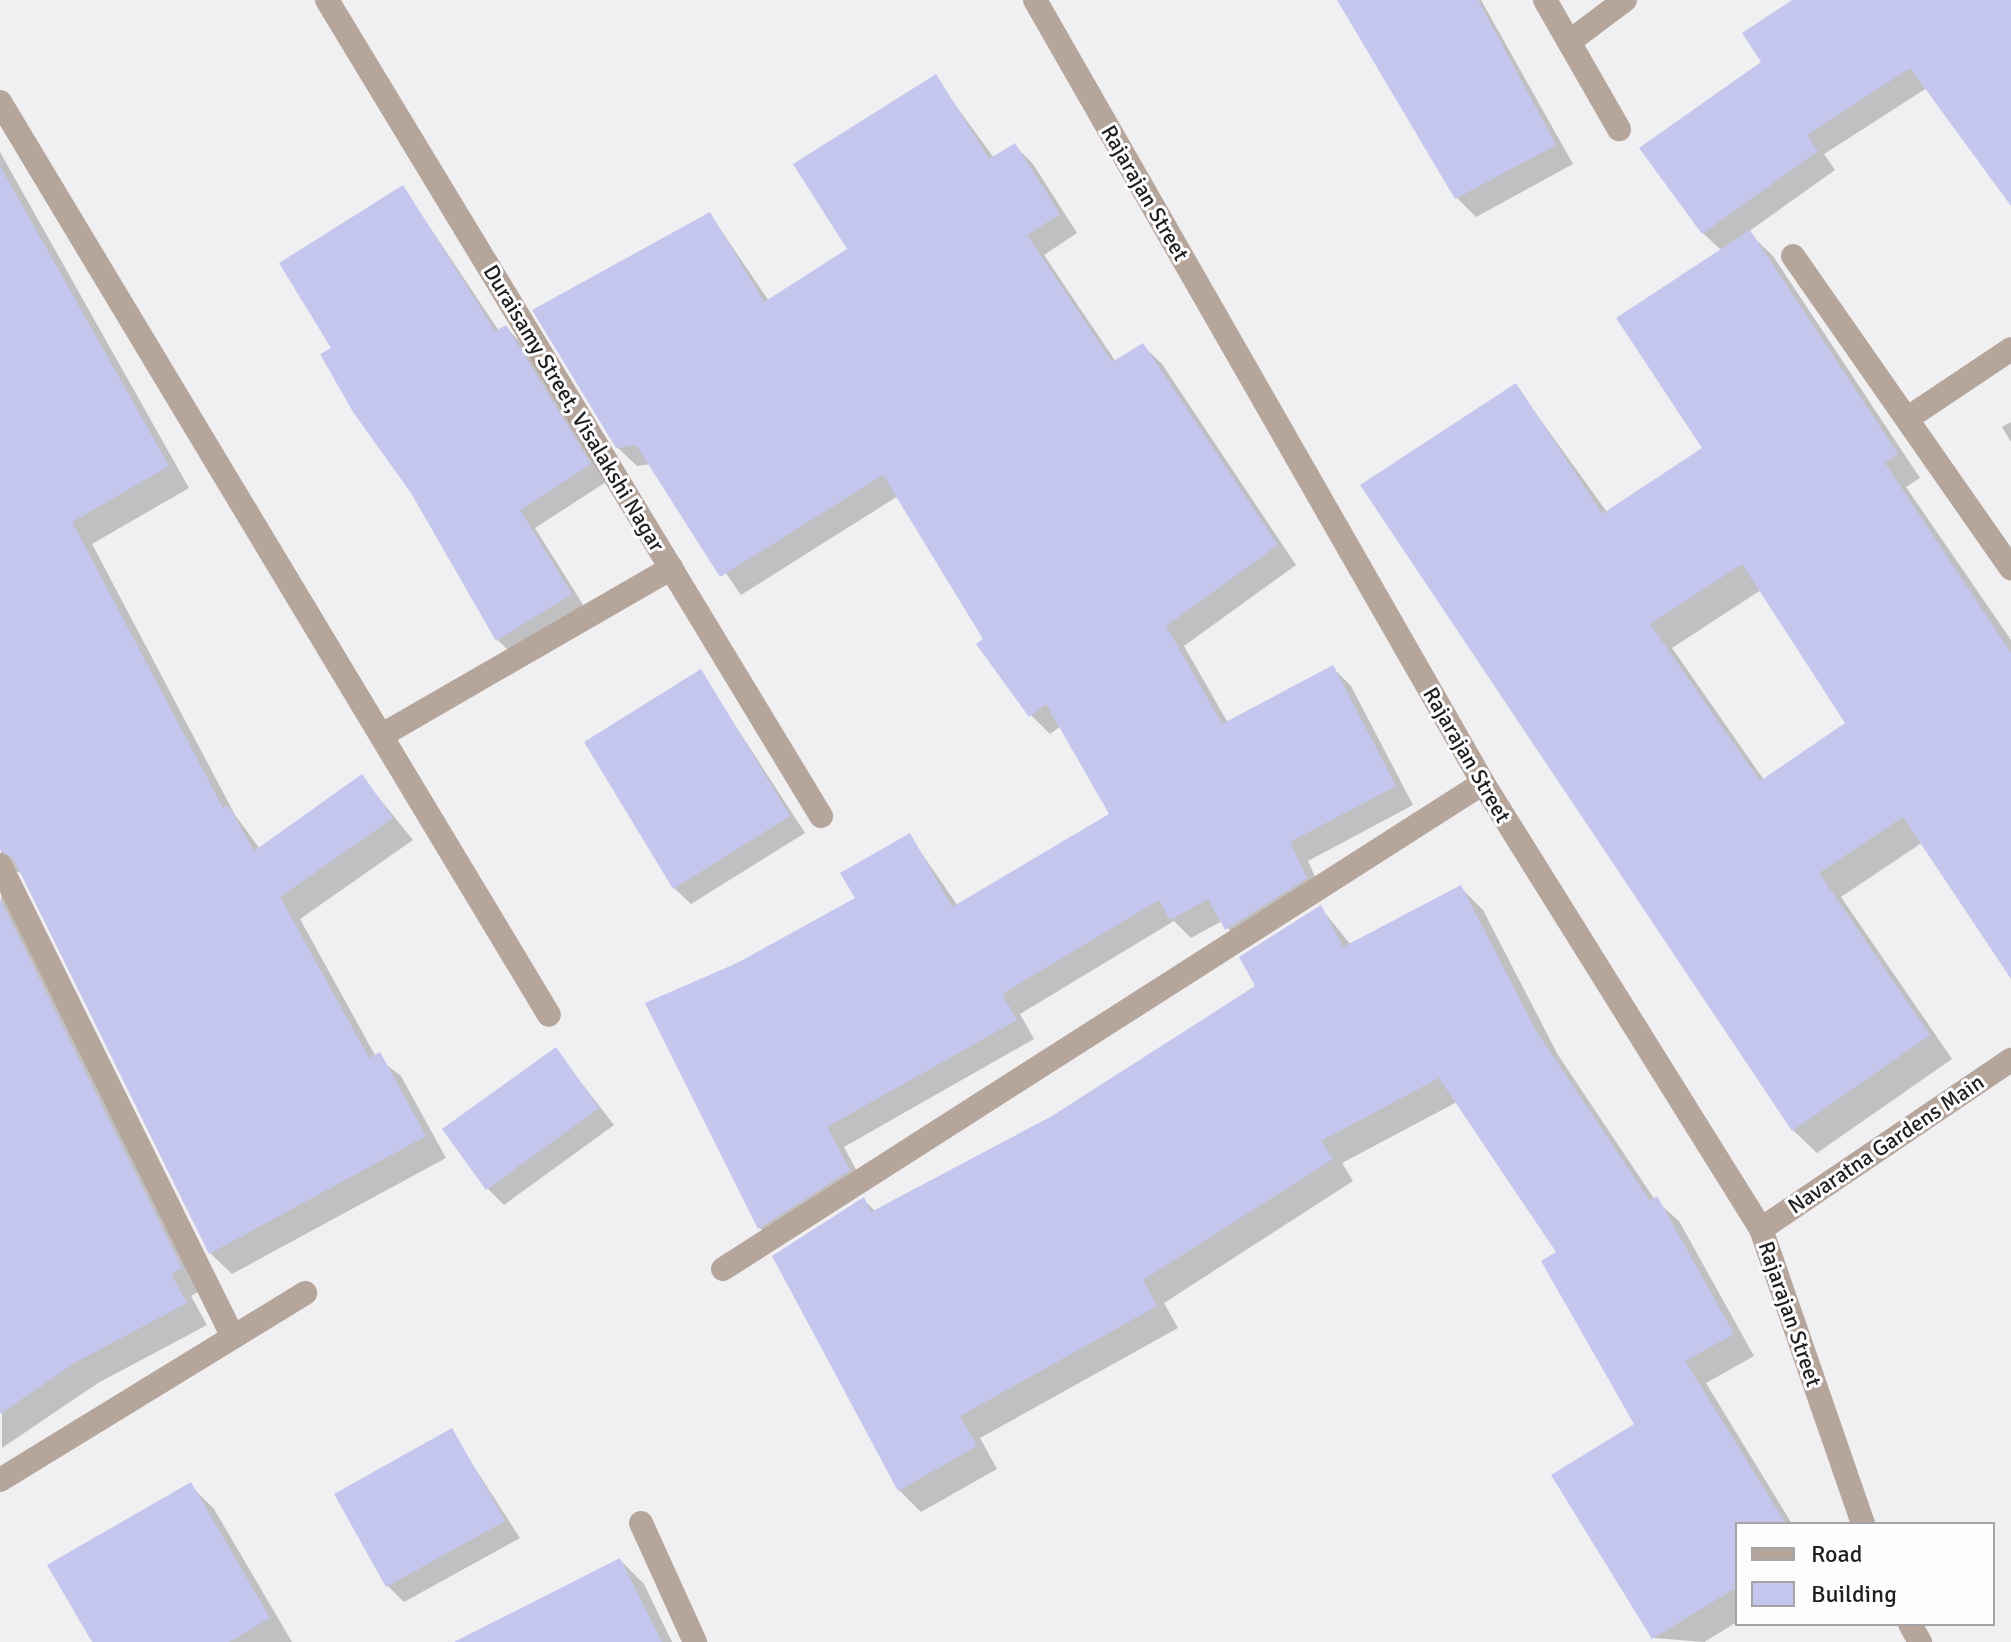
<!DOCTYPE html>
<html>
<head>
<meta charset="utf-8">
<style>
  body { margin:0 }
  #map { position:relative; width:2011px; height:1642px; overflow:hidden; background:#f0f0f3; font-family:Signika,sans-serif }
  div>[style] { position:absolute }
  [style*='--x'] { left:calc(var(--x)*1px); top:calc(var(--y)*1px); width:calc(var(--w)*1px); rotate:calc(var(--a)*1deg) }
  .shadow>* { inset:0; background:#0003 }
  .building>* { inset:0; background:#c5c6ee }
  .minor>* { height:24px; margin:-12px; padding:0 12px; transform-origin:12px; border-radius:12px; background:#b6a59a }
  span { translate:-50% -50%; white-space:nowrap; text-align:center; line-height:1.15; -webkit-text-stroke:6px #fdfdff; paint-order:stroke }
  .street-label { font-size:22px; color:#1f1f20 }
  .legend { position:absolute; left:1735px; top:1522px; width:260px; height:104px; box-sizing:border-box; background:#fdfdff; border:2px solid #a4a4a6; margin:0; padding:10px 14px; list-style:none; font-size:24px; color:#1f1f20 }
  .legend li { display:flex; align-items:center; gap:16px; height:40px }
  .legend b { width:40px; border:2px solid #a4a4a6 }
</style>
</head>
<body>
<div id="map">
  <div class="shadow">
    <i style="clip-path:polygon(1340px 0,1481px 0,1573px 164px,1476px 217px,1457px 198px)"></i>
    <i style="clip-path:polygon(evenodd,1795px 0,2011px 0,2011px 204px,1927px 88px,1824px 154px,1835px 170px,1748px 232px,1773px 256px,1920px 478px,1906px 487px,2011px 640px,2011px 975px,1923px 842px,1841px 897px,1952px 1059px,1817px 1153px,1793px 1130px,1516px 386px,1607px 512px,1704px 449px,1722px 251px,1703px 233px,1764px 62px,1795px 0,1761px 590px,1848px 724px,1764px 780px,1672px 648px,1761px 590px)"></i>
    <i style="clip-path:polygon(935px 77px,994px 158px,1014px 145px,1033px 164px,1077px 233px,1044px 255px,1116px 362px,1143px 346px,1162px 364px,1296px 565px,1184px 646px,1228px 723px,1332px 667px,1351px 686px,1413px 805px,1308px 861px,1324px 897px,1245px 948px,1222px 921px,1191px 938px,1174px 921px,1020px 1014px,1034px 1039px,844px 1147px,867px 1190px,779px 1246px,760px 1228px,738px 965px,858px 899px,909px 835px,958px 906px,1112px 815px,1061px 726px,1050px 734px,1031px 715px,898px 496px,741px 595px,651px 464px,637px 466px,617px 447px,710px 214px,769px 301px,850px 250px)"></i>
    <i style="clip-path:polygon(0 152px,189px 488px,92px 544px,235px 815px,260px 849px,362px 777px,413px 840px,300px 919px,376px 1057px,401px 1076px,446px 1158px,232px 1274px,210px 1253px,24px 874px,15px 871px,202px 1290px,191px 1296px,207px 1325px,98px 1383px,2px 1448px)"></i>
    <i style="clip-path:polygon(403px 187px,499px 331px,506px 327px,522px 344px,606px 482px,535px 528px,587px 611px,514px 656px,498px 640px,334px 348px)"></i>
    <i style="clip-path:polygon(2011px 422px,2011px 442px,2002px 427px)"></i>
    <i style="clip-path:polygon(700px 671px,805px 833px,691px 904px,674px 888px)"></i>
    <i style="clip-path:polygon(1461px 888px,1483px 910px,1558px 1055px,1655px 1200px,1679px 1221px,1754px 1356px,1706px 1383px,1792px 1524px,1737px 1524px,1737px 1622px,1704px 1642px,1654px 1638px,1636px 1425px,1559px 1253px,1457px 1102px,1342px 1163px,1353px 1181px,1164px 1303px,1178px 1328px,980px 1438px,997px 1469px,921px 1512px,899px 1490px,863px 1199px,876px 1212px,1053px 1118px,1257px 986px,1320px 907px,1351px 945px)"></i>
    <i style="clip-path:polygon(556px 1050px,614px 1125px,504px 1205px,488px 1189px)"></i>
    <i style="clip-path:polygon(451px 1431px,520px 1538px,404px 1602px,388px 1586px)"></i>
    <i style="clip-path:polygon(190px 1485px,214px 1509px,292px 1642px,94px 1642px)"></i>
    <i style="clip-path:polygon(620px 1560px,644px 1584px,672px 1642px,533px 1642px)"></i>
  </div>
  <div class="building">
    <i style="clip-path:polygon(1337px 0,1478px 0,1556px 145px,1455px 199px)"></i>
    <i style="clip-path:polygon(1792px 0,2011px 0,2011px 206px,1910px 68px,1807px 135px,1818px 151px,1702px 234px,1639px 148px,1761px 62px,1742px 33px)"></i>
    <i style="clip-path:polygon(936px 74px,989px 159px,1015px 143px,1060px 214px,1027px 235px,1112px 362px,1143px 343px,1278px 545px,1166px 626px,1222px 724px,1333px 665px,1396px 786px,1290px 842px,1307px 878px,1225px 930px,1208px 899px,1170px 920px,1159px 900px,1002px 994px,1017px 1020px,827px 1127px,850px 1170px,758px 1229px,645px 1003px,737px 963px,855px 898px,840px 873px,910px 833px,952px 907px,1109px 814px,1046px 704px,1029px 717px,976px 644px,983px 639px,883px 475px,720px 577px,636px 445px,616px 448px,532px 310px,710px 212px,764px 302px,847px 249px,793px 164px)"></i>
    <i style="clip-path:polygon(0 166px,169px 466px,72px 522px,223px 808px,228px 805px,254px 851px,362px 774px,393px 818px,280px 897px,369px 1058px,380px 1052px,426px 1136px,209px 1254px,13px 858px,0 850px)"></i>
    <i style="clip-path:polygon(403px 185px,495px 331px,506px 325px,591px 464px,520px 510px,572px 594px,496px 641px,411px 493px,353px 412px,320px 354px,331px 348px,279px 263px)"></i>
    <i style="clip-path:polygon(evenodd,1750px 230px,1898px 454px,1885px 463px,2011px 653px,2011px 979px,1903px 817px,1819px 873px,1930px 1035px,1792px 1131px,1360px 485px,1516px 383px,1602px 514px,1702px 448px,1616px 318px,1750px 230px,1742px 564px,1845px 723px,1760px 781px,1650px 624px,1742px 564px)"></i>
    <i style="clip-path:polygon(701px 669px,790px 816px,673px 889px,584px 742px)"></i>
    <i style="clip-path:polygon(1461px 885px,1536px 1031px,1650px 1201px,1657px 1196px,1734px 1334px,1685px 1361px,1786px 1524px,1737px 1524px,1737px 1587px,1652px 1639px,1551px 1475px,1634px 1424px,1541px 1261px,1556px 1252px,1439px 1078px,1321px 1141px,1333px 1159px,1143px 1280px,1157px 1306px,960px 1416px,977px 1446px,898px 1491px,772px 1256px,864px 1197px,871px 1212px,1052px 1116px,1255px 986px,1239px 957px,1321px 905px,1343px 947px)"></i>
    <i style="clip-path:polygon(0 899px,182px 1268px,171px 1274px,187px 1303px,76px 1362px,0 1414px)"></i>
    <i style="clip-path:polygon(556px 1047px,599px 1108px,486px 1190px,442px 1129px)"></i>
    <i style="clip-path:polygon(452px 1428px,505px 1521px,386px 1587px,334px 1494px)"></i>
    <i style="clip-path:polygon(191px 1482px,270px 1618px,229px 1642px,92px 1642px,47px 1565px)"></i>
    <i style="clip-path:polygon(620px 1558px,662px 1642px,454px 1642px)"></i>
  </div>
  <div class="minor">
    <i style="--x:327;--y:0;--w:954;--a:58.81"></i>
    <i style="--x:1035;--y:0;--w:902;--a:60.22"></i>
    <i style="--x:1483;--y:783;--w:526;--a:58.06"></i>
    <i style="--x:1761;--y:1229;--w:312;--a:70.9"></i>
    <i style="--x:1545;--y:0;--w:149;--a:60.2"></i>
    <i style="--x:1569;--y:42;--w:70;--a:-36.9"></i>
    <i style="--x:0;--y:102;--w:1065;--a:58.98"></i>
    <i style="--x:1793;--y:256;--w:381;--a:55.1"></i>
    <i style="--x:1911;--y:416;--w:120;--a:-33.8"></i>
    <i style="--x:384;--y:734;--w:332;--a:-30"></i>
    <i style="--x:0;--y:865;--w:526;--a:63.73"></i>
    <i style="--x:1761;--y:1229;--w:302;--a:-34.1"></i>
    <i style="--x:723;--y:1269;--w:902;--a:-32.6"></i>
    <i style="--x:0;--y:1480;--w:358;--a:-31.5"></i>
    <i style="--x:641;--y:1523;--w:131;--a:65.6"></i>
    <i style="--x:1910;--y:1624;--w:21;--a:61"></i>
  </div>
  <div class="street-label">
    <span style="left:1145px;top:193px;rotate:60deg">Rajarajan Street</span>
    <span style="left:574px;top:408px;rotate:59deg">Duraisamy Street, Visalakshi Nagar</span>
    <span style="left:1467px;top:755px;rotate:60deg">Rajarajan Street</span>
    <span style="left:1886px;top:1144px;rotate:-34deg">Navaratna Gardens Main</span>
    <span style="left:1790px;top:1314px;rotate:71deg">Rajarajan Street</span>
  </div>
  <ul class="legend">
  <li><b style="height:10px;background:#b6a59a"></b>Road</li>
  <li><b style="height:22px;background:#c5c6ee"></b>Building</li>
  </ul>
</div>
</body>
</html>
